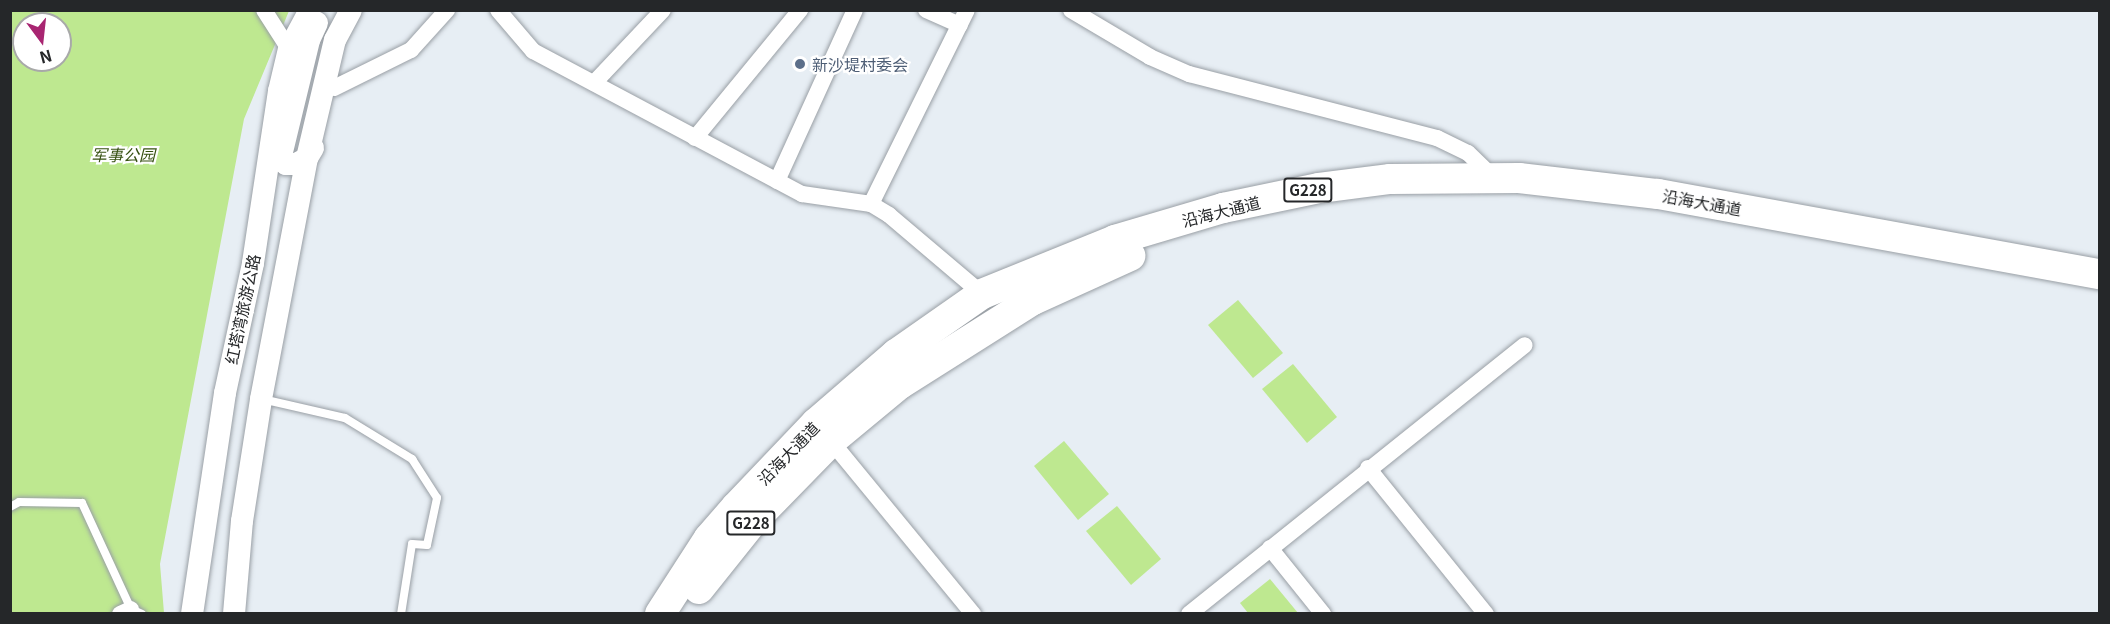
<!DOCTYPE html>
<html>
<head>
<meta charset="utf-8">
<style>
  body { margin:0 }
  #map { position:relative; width:2110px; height:624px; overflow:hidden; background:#e7eef4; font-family:Georgia,"Noto Sans SC",serif }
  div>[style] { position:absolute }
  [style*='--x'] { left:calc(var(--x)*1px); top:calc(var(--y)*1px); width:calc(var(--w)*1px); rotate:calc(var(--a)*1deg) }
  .green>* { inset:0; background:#bee890 }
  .roads { filter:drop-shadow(0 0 2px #999fa5) drop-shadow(0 0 2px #999fa5) }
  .lane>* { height:8px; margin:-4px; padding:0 4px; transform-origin:4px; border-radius:4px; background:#fff }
  .street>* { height:16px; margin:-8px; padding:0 8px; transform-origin:8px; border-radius:8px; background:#fff }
  .secondary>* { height:22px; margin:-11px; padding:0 11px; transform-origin:11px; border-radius:11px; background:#fff }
  .highway>* { height:30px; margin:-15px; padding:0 15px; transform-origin:15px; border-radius:15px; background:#fff }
  .dots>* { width:16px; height:16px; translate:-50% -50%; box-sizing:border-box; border:3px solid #fff; border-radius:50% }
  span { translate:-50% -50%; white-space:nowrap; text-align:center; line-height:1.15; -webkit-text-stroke:4.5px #fff; paint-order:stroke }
  .shield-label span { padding:2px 4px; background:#fff; border:2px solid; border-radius:4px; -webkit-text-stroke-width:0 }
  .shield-label { font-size:15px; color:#252729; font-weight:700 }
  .service-label { font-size:16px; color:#4e5e75 }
  .left { translate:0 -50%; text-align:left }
  .park-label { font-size:16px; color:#365011; font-style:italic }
  .street-label { font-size:16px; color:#252729 }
  .frame { position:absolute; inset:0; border:12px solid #252729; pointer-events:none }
  .north { position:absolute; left:12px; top:12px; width:60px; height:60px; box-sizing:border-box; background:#fff; border:2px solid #a8a9a9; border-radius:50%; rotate:165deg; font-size:16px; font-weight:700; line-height:24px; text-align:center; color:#252729 }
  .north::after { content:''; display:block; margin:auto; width:21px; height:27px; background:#a82571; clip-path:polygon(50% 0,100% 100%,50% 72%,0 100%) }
</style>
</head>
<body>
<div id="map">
  <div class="green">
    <i style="clip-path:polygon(evenodd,10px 11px,289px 11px,244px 119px,160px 564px,164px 613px,11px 613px,10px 11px,24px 24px,60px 24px,60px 60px,24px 60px,24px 24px)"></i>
    <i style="clip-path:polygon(1238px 300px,1283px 353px,1253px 378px,1208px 325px)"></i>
    <i style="clip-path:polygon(1293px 364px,1337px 417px,1307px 443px,1262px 389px)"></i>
    <i style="clip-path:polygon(1064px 441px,1109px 494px,1078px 520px,1034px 466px)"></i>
    <i style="clip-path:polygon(1117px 506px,1161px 559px,1131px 585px,1086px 531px)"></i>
    <i style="clip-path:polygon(1270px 579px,1298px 613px,1248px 613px,1240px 603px)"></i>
  </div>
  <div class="roads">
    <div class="lane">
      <i style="--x:262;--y:399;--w:85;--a:12.9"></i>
      <i style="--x:345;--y:418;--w:79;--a:31.5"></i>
      <i style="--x:412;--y:459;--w:46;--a:57.3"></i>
      <i style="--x:437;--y:498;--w:48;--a:102"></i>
      <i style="--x:427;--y:545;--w:15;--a:-176"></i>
      <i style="--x:412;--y:544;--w:71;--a:98.9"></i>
      <i style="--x:10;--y:507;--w:10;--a:-29"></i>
      <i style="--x:19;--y:502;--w:63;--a:0.9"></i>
      <i style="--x:82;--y:503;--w:117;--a:65.2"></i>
      <i style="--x:131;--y:609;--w:12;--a:24"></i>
    </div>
    <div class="street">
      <i style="--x:264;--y:10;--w:46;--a:57.3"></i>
      <i style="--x:498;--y:10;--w:54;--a:49.5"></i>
      <i style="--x:533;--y:51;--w:305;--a:28"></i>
      <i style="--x:802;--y:194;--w:70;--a:8.2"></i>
      <i style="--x:871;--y:204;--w:21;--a:31"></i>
      <i style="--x:889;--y:215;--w:122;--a:40.3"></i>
      <i style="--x:926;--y:10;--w:37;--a:24"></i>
      <i style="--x:1071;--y:10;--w:92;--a:30.7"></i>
      <i style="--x:1150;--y:57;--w:43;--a:23.6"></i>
      <i style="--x:1189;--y:74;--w:256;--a:14.5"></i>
      <i style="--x:1437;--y:138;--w:34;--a:26"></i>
      <i style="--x:1468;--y:153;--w:33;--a:44"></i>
      <i style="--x:594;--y:83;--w:100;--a:-46.6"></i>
      <i style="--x:334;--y:88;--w:86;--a:-26.3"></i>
      <i style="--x:411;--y:50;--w:54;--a:-48"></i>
      <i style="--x:695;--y:138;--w:166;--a:-50.6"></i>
      <i style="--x:777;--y:181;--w:188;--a:-65.5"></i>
      <i style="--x:871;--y:204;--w:216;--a:-63.7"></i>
      <i style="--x:831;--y:441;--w:224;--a:50.6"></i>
      <i style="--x:1368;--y:468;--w:188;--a:51.1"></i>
      <i style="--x:1270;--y:548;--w:85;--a:51.2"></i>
      <i style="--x:120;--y:614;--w:12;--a:-24"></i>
      <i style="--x:1189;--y:614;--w:430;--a:-38.7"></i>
    </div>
    <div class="secondary">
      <i style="--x:313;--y:148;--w:12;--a:121"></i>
      <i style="--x:307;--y:158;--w:13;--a:151"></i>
      <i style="--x:296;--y:164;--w:10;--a:180"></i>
      <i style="--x:286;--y:164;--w:9;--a:-122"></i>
      <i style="--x:281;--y:156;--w:119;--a:-76.4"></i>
      <i style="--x:309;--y:40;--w:19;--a:-65"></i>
      <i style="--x:192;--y:614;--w:223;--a:-81.5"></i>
      <i style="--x:225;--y:393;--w:133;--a:-77.8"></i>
      <i style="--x:253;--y:263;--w:174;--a:-81.4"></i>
      <i style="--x:279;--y:91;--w:43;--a:-76.6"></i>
      <i style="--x:289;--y:49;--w:44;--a:-61.7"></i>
      <i style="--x:234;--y:614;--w:93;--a:-85.1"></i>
      <i style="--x:242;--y:521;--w:123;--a:-81.1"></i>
      <i style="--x:261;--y:399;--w:245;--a:-79.2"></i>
      <i style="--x:307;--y:158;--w:121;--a:-76.7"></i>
      <i style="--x:335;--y:40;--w:34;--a:-62"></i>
    </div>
    <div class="highway">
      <i style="--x:699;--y:589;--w:88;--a:-51.4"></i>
      <i style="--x:754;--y:520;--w:110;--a:-45.7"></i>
      <i style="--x:831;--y:441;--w:89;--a:-39.6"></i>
      <i style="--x:900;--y:384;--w:157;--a:-32.3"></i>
      <i style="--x:1033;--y:300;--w:107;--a:-24.4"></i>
      <i style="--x:660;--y:614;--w:90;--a:-57.2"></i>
      <i style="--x:709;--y:538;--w:41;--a:-48.9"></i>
      <i style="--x:736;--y:507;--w:116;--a:-46.4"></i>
      <i style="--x:816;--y:423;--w:106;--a:-40.8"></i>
      <i style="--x:896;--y:354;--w:105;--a:-34.9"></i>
      <i style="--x:982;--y:294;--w:144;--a:-22.1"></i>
      <i style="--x:1115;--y:240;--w:113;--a:-16.5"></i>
      <i style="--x:1223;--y:208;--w:98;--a:-11.8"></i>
      <i style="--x:1319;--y:188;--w:72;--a:-7.2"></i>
      <i style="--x:1390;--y:179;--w:129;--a:-0.4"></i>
      <i style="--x:1519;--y:178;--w:140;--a:6.6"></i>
      <i style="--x:1658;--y:194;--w:449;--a:10.3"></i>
    </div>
  </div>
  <div class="dots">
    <i style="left:800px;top:64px;background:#5c6f8a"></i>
  </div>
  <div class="shield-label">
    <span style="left:1308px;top:190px">G228</span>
    <span style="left:751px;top:523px">G228</span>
  </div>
  <div class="service-label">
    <span class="left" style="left:812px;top:64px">新沙堤村委会</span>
  </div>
  <div class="park-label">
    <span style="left:123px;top:154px">军事公园</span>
  </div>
  <div class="street-label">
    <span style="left:1702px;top:202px;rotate:10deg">沿海大通道</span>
    <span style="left:1221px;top:211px;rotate:-14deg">沿海大通道</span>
    <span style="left:242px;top:309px;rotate:-78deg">红塔湾旅游公路</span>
    <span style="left:788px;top:453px;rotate:-46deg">沿海大通道</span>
  </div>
  <div class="frame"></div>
  <div class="north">N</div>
</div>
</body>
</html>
